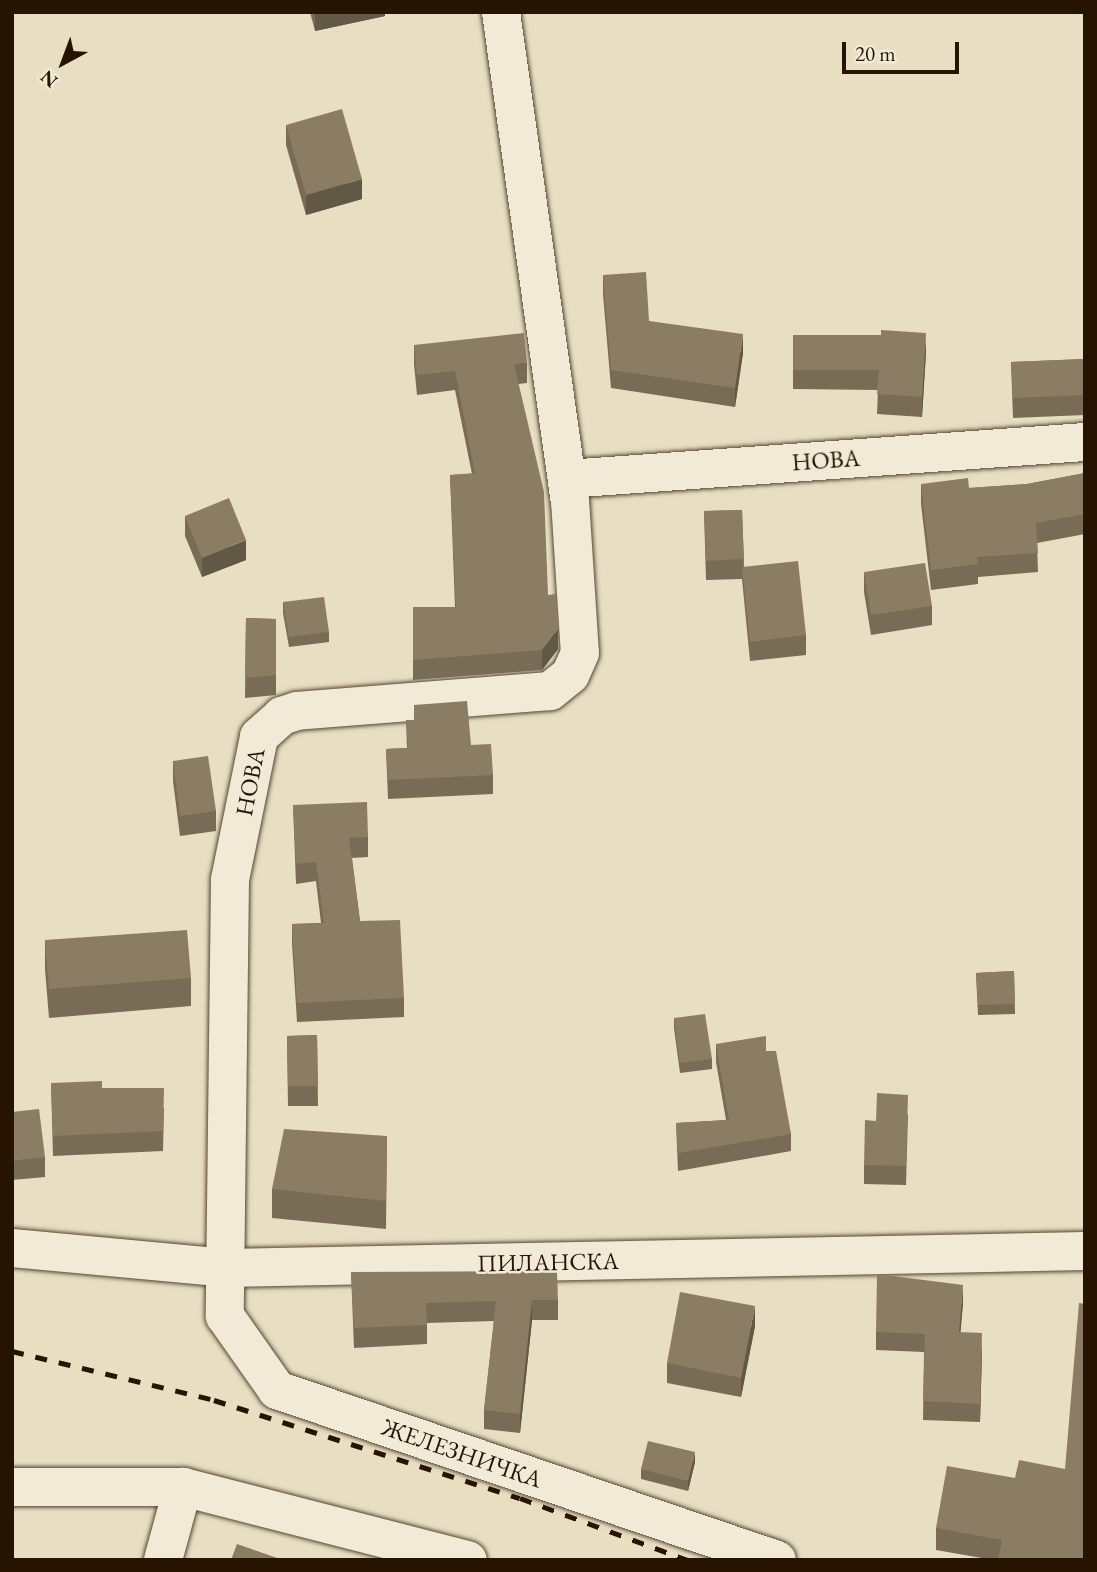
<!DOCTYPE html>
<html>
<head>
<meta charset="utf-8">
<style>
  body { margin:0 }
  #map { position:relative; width:1097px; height:1572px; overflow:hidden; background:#e8dec1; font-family:"EB Garamond",serif }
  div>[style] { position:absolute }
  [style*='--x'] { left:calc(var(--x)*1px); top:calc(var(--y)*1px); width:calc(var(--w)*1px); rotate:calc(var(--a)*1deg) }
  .roads { filter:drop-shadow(0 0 2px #564630) drop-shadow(0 0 2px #564630) }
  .street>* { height:38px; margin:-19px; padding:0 19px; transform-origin:19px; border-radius:19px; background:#f0ead7 }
  .rail>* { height:5px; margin-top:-2.5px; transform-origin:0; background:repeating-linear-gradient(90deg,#261400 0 12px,transparent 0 24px) }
  .wall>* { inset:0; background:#786c56 }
  .shaded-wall>* { inset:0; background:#615846 }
  .building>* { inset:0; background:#8b7d64 }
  span { translate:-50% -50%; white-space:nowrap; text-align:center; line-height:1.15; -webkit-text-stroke:5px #f0ead7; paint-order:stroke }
  .street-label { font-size:24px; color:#261400 }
  .frame { position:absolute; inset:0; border:14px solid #261400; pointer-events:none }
  .north { position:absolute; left:28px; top:28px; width:70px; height:70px; -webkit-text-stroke:5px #f0ead7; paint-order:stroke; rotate:221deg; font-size:19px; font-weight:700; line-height:28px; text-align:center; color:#261400 }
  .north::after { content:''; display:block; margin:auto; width:24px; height:32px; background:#261400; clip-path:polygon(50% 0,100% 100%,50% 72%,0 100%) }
  .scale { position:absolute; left:842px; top:42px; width:117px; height:32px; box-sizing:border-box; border:4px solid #261400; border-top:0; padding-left:9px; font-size:21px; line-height:24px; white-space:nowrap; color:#261400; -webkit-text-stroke:5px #f0ead7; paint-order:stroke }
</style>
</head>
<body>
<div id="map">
  <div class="roads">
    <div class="street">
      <i style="--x:501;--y:12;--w:493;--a:82"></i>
      <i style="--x:570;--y:500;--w:153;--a:86.3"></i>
      <i style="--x:580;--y:653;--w:24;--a:114"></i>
      <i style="--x:570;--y:675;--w:26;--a:141"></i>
      <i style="--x:550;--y:691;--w:254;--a:175.5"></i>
      <i style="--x:297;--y:711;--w:16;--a:162"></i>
      <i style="--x:282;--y:716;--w:31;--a:138"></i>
      <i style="--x:259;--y:737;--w:146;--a:101.5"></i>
      <i style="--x:230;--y:880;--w:436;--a:90.7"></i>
      <i style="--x:225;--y:1316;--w:90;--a:54.9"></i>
      <i style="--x:277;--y:1390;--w:528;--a:18.78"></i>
      <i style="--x:567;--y:479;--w:519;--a:-4.09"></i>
      <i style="--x:12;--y:1248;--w:215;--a:5.3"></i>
      <i style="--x:226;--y:1268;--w:859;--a:-1.13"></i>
      <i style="--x:12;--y:1487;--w:171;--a:0"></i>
      <i style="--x:183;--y:1487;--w:294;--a:14.4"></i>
      <i style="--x:163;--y:1560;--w:76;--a:-74.7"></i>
    </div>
  </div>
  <div class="rail">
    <i style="--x:12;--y:1351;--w:208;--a:13.6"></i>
    <i style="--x:214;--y:1400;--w:321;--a:17.8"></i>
    <i style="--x:520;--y:1498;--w:179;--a:20.3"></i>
  </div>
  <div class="wall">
    <i style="clip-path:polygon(310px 12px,385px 12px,385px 16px,315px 31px)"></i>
    <i style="clip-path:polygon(286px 125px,362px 199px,306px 215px,286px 145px)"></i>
    <i style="clip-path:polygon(603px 275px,649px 321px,743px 353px,735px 407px,611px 388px,603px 294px)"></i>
    <i style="clip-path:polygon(793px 335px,926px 352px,922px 417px,877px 414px,878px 390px,793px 389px)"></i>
    <i style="clip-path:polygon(414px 345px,527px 363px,527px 383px,518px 384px,548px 595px,558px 649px,542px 670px,413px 680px,413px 607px,455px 607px,450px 475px,472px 474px,455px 390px,417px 395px,414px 364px)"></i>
    <i style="clip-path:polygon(1085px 359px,1085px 415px,1013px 418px,1011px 362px)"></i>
    <i style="clip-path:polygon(1085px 473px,1085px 534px,1037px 543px,1038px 572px,978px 577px,978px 584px,931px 590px,921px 504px,921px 484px,969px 488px,1027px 484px)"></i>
    <i style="clip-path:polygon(742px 510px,744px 567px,806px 635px,806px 655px,750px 661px,742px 579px,706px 580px,704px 511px)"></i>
    <i style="clip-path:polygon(185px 516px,246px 560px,202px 577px,185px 536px)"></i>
    <i style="clip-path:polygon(864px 572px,932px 606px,932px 625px,871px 635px,864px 592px)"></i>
    <i style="clip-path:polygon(283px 602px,329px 632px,329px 642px,289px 647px,283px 613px)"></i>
    <i style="clip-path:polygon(246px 618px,276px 619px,276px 695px,245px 698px)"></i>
    <i style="clip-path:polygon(406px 720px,471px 745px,493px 775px,493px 794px,388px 799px,386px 749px,407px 748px)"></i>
    <i style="clip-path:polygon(173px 761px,216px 811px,216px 831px,180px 836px,173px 781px)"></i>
    <i style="clip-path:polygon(293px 805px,368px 837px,368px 857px,352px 858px,360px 921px,404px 998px,404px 1017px,297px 1022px,292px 943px,292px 924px,321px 923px,316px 881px,296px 884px)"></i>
    <i style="clip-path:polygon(45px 940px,191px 978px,191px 1006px,49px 1018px,45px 969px)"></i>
    <i style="clip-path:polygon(1014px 971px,1015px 1014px,978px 1015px,976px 973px)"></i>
    <i style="clip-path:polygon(674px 1018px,712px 1059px,712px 1069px,680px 1073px,674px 1028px)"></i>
    <i style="clip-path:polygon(317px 1035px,318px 1106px,288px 1106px,287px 1036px)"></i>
    <i style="clip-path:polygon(716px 1044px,766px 1051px,791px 1134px,791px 1151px,678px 1171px,676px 1123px,726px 1120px,716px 1062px)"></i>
    <i style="clip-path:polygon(51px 1083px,102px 1088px,164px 1108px,163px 1151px,53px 1156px)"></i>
    <i style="clip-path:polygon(12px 1112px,45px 1157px,45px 1177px,12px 1180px)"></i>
    <i style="clip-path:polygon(1083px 1112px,1085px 1112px,1085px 1170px,1083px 1132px)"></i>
    <i style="clip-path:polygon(908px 1114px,906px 1185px,864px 1184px,864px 1165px)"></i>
    <i style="clip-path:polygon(387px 1136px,386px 1229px,272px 1218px,272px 1189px)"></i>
    <i style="clip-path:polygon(351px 1272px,558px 1300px,558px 1320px,532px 1320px,520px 1433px,484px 1429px,484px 1410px,494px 1321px,427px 1323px,427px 1344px,354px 1348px)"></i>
    <i style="clip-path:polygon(963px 1303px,960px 1332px,982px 1351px,980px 1422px,923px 1420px,924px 1352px,876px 1350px,876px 1332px)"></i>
    <i style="clip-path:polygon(755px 1326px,741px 1397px,667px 1383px,667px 1363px)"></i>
    <i style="clip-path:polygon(695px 1462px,688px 1491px,641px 1479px,641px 1469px)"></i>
    <i style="clip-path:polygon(1065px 1469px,1085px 1560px,993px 1560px,936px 1550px,936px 1528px,1015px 1478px)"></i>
  </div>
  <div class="shaded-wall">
    <i style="clip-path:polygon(315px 12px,385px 12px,385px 16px,315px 31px)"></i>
    <i style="clip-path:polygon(362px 179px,362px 199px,306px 215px,306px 195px)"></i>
    <i style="clip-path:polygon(926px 333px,926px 352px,922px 417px,922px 397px)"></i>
    <i style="clip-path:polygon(743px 334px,743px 353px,735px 407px,735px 388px)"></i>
    <i style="clip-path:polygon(246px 540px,246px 560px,202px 577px,202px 558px)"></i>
    <i style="clip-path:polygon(558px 629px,558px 649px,542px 670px,542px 650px)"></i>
    <i style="clip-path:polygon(963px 1285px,963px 1303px,959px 1351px,959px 1332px)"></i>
    <i style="clip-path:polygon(532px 1300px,532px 1320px,520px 1433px,520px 1414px)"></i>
    <i style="clip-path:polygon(755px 1306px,755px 1326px,741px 1397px,741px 1378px)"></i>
    <i style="clip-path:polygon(982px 1333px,982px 1351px,980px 1422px,980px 1404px)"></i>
    <i style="clip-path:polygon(695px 1452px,695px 1462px,688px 1491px,688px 1481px)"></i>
  </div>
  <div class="building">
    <i style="clip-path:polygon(342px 109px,362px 179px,306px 195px,286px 125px)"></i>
    <i style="clip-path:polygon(646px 272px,649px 321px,743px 334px,735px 388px,611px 370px,603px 275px)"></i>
    <i style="clip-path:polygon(881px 330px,926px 333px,922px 397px,877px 394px,879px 370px,793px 370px,793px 335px,881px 335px)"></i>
    <i style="clip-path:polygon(524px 333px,527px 363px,514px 364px,544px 492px,548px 595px,556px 594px,558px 629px,542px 650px,413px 660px,413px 607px,456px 607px,450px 475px,475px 473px,455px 371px,417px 375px,414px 345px)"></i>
    <i style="clip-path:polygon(1085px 359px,1085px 395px,1013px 398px,1011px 362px)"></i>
    <i style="clip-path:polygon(1085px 473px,1085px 514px,1036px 523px,1038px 553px,977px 557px,978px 564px,931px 570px,921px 484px,968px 478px,969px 488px,1027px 484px)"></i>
    <i style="clip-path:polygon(229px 498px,246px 540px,202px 558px,185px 516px)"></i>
    <i style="clip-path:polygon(742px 510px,744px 559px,706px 561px,704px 511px)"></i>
    <i style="clip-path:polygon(798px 561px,806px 635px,750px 642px,742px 567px)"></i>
    <i style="clip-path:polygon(925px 563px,932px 606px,871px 615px,864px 572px)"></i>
    <i style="clip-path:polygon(324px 597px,329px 632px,289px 637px,283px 602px)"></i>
    <i style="clip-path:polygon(246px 618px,276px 619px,276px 675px,245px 678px)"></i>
    <i style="clip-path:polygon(467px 701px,471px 745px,491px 744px,493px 775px,388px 780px,386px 749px,408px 748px,406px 720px,414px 720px,414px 705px)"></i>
    <i style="clip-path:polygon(208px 756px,216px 811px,180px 816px,173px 761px)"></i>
    <i style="clip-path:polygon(367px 802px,368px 837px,349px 838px,360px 921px,400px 920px,404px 998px,297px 1003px,292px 924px,324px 923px,316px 862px,296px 864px,293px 805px)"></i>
    <i style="clip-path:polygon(187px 930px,191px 978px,49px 989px,45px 940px)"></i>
    <i style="clip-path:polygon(1014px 971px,1015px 1004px,978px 1005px,976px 973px)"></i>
    <i style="clip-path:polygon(705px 1014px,712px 1059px,680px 1063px,674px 1018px)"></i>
    <i style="clip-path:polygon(317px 1035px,318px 1086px,288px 1086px,287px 1036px)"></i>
    <i style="clip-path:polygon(766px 1036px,766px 1051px,776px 1051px,791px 1134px,678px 1153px,676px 1123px,729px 1120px,716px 1044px)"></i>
    <i style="clip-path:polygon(102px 1081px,102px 1088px,164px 1088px,163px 1131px,53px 1136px,51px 1083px)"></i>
    <i style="clip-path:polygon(877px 1093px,908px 1095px,906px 1166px,864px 1165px,865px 1120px,876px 1121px)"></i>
    <i style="clip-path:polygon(39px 1109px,45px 1157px,12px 1161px,12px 1112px)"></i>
    <i style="clip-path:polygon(1083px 1112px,1085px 1112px,1085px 1150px)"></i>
    <i style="clip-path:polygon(284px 1129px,387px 1136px,386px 1201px,272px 1189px)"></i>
    <i style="clip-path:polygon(557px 1271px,558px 1300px,532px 1300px,520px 1414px,484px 1410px,496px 1301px,426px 1303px,427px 1325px,354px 1328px,351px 1272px)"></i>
    <i style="clip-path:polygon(877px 1274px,963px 1285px,959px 1332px,982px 1333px,980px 1404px,923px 1401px,925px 1334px,876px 1332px)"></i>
    <i style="clip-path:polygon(680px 1292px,755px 1306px,741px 1378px,667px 1363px)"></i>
    <i style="clip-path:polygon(1079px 1303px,1085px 1304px,1085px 1560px,998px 1560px,1002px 1540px,936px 1528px,947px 1466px,1015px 1478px,1019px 1460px,1065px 1469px)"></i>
    <i style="clip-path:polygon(648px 1441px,695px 1452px,688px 1481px,641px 1469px)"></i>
    <i style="clip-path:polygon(237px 1544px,283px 1560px,231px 1560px)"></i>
  </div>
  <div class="street-label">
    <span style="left:826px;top:460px;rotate:-4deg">НОВА</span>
    <span style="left:250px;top:782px;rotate:-79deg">НОВА</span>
    <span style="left:548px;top:1262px;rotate:-1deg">ПИЛАНСКА</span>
    <span style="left:462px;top:1453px;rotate:19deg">ЖЕЛЕЗНИЧКА</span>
  </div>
  <div class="frame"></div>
  <div class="north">N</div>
  <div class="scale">20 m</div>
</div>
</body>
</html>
